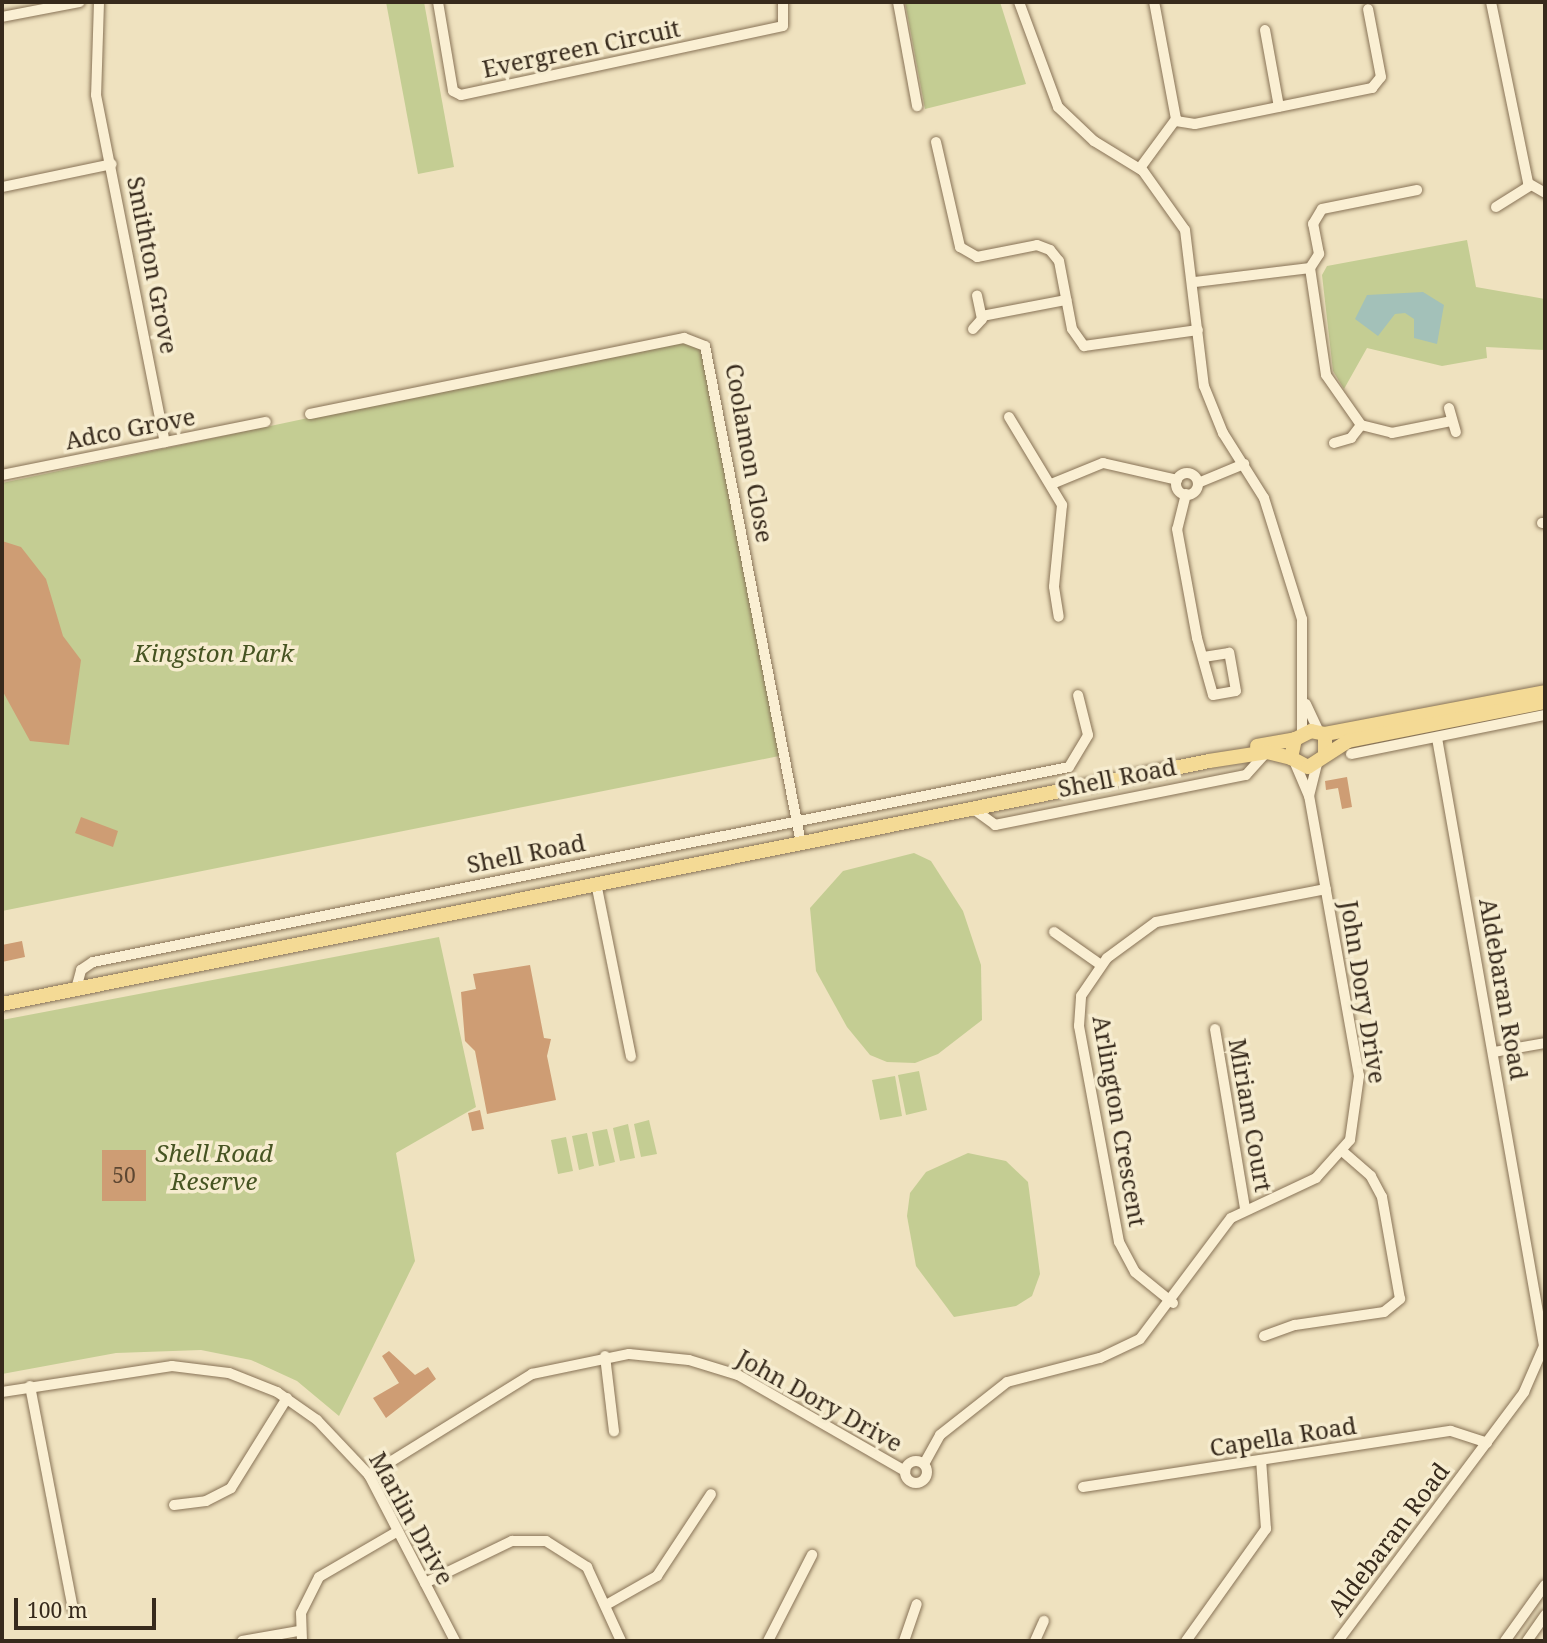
<!DOCTYPE html>
<html>
<head>
<meta charset="utf-8">
<style>
  body { margin:0 }
  #map { position:relative; width:1547px; height:1643px; overflow:hidden; background:#efe2bf; font-family:"Noto Serif",serif }
  div>[style] { position:absolute }
  [style*='--x'] { left:calc(var(--x)*1px); top:calc(var(--y)*1px); width:calc(var(--w)*1px); rotate:calc(var(--a)*1deg) }
  .green>* { inset:0; background:#c4cd93 }
  .water>* { inset:0; background:#a3c1b9 }
  .building>* { inset:0; background:#ce9d74 }
  .roads { filter:drop-shadow(0 0 2px #887357) drop-shadow(0 0 2px #887357) }
  .minor>* { height:10px; margin:-5px; padding:0 5px; transform-origin:5px; border-radius:5px; background:#faefd3 }
  .minor>.ring { margin:-5px; padding:0; box-sizing:content-box; background:none; border:10px solid #faefd3; border-radius:50% }
  .major>* { height:14px; margin:-7px; padding:0 7px; transform-origin:7px; border-radius:7px; background:#f4da95 }
  span { translate:-50% -50%; white-space:nowrap; text-align:center; line-height:1.15; -webkit-text-stroke:7px #f6eccf; paint-order:stroke }
  .number-label { font-size:21px; color:#5d4732 }
  .number-label span { -webkit-text-stroke-width:0 }
  .street-label { font-size:24px; color:#372a1c }
  .park-label { font-size:24px; color:#465422; font-style:italic }
  .frame { position:absolute; inset:0; border:4px solid #372a1c; pointer-events:none }
  .scale { position:absolute; left:14px; top:1598px; width:142px; height:32px; box-sizing:border-box; border:4px solid #372a1c; border-top:0; padding-left:9px; font-size:21px; line-height:24px; white-space:nowrap; color:#372a1c; -webkit-text-stroke:5px #f6eccf; paint-order:stroke }
</style>
</head>
<body>
<div id="map">
  <div class="green">
    <i style="clip-path:polygon(386px 2px,424px 2px,454px 167px,418px 174px)"></i>
    <i style="clip-path:polygon(905px 2px,1000px 2px,1026px 84px,925px 109px)"></i>
    <i style="clip-path:polygon(1467px 240px,1476px 287px,1545px 299px,1545px 350px,1486px 347px,1487px 358px,1442px 366px,1367px 348px,1344px 389px,1333px 371px,1322px 275px,1327px 266px)"></i>
    <i style="clip-path:polygon(684px 338px,699px 342px,784px 755px,2px 911px,2px 483px)"></i>
    <i style="clip-path:polygon(914px 853px,931px 861px,963px 911px,981px 965px,982px 1020px,938px 1054px,915px 1063px,887px 1062px,870px 1055px,847px 1027px,816px 971px,810px 908px,843px 871px)"></i>
    <i style="clip-path:polygon(439px 937px,476px 1107px,396px 1153px,415px 1261px,339px 1416px,297px 1381px,251px 1360px,201px 1350px,116px 1353px,2px 1374px,2px 1020px)"></i>
    <i style="clip-path:polygon(919px 1071px,927px 1110px,906px 1115px,898px 1075px)"></i>
    <i style="clip-path:polygon(895px 1076px,902px 1116px,880px 1120px,872px 1080px)"></i>
    <i style="clip-path:polygon(649px 1120px,657px 1154px,641px 1157px,634px 1124px)"></i>
    <i style="clip-path:polygon(628px 1124px,635px 1158px,620px 1161px,613px 1128px)"></i>
    <i style="clip-path:polygon(607px 1129px,615px 1162px,599px 1166px,592px 1132px)"></i>
    <i style="clip-path:polygon(587px 1133px,594px 1166px,579px 1170px,572px 1136px)"></i>
    <i style="clip-path:polygon(566px 1137px,573px 1171px,558px 1174px,551px 1140px)"></i>
    <i style="clip-path:polygon(968px 1153px,1006px 1161px,1028px 1182px,1040px 1274px,1032px 1296px,1016px 1306px,954px 1317px,916px 1266px,907px 1216px,910px 1193px,926px 1172px)"></i>
  </div>
  <div class="water">
    <i style="clip-path:polygon(1423px 292px,1444px 305px,1437px 344px,1414px 338px,1414px 319px,1405px 313px,1395px 314px,1378px 336px,1355px 319px,1367px 295px)"></i>
  </div>
  <div class="building">
    <i style="clip-path:polygon(2px 541px,21px 547px,46px 579px,63px 636px,81px 660px,69px 745px,30px 741px,2px 690px)"></i>
    <i style="clip-path:polygon(1347px 777px,1352px 807px,1342px 809px,1338px 788px,1326px 790px,1325px 781px)"></i>
    <i style="clip-path:polygon(81px 817px,118px 831px,113px 847px,75px 833px)"></i>
    <i style="clip-path:polygon(22px 941px,25px 957px,2px 962px,2px 945px)"></i>
    <i style="clip-path:polygon(530px 965px,544px 1038px,551px 1039px,547px 1056px,556px 1100px,487px 1114px,475px 1051px,465px 1041px,461px 992px,476px 989px,473px 974px)"></i>
    <i style="clip-path:polygon(480px 1110px,484px 1129px,472px 1131px,468px 1113px)"></i>
    <i style="clip-path:polygon(102px 1150px,146px 1150px,146px 1201px,102px 1201px)"></i>
    <i style="clip-path:polygon(389px 1351px,415px 1375px,428px 1367px,436px 1379px,386px 1418px,373px 1398px,399px 1383px,382px 1356px)"></i>
  </div>
  <div class="roads">
    <div class="minor">
      <i style="--x:99;--y:2;--w:93;--a:91.8"></i>
      <i style="--x:96;--y:95;--w:354;--a:78.8"></i>
      <i style="--x:438;--y:2;--w:90;--a:80.4"></i>
      <i style="--x:453;--y:91;--w:9;--a:27"></i>
      <i style="--x:461;--y:95;--w:329;--a:-12.1"></i>
      <i style="--x:783;--y:26;--w:24;--a:-90"></i>
      <i style="--x:898;--y:2;--w:106;--a:79.6"></i>
      <i style="--x:1019;--y:2;--w:112;--a:69.6"></i>
      <i style="--x:1058;--y:107;--w:50;--a:43.4"></i>
      <i style="--x:1094;--y:141;--w:57;--a:31.5"></i>
      <i style="--x:1143;--y:171;--w:72;--a:54.6"></i>
      <i style="--x:1185;--y:230;--w:157;--a:83.1"></i>
      <i style="--x:1204;--y:386;--w:51;--a:68"></i>
      <i style="--x:1223;--y:433;--w:77;--a:57.8"></i>
      <i style="--x:1264;--y:498;--w:127;--a:72.6"></i>
      <i style="--x:1302;--y:619;--w:114;--a:90"></i>
      <i style="--x:1491;--y:2;--w:185;--a:78.4"></i>
      <i style="--x:1528;--y:183;--w:20;--a:30"></i>
      <i style="--x:2;--y:17;--w:79;--a:-10.9"></i>
      <i style="--x:1265;--y:30;--w:78;--a:79.7"></i>
      <i style="--x:1176;--y:121;--w:19;--a:9"></i>
      <i style="--x:1195;--y:124;--w:181;--a:-11.5"></i>
      <i style="--x:1372;--y:88;--w:14;--a:-51"></i>
      <i style="--x:1381;--y:77;--w:69;--a:-100.8"></i>
      <i style="--x:936;--y:142;--w:108;--a:77.1"></i>
      <i style="--x:960;--y:247;--w:20;--a:30"></i>
      <i style="--x:977;--y:257;--w:61;--a:-11.3"></i>
      <i style="--x:1037;--y:245;--w:14;--a:21"></i>
      <i style="--x:1050;--y:250;--w:14;--a:51"></i>
      <i style="--x:1059;--y:261;--w:69;--a:79.2"></i>
      <i style="--x:1072;--y:329;--w:21;--a:55"></i>
      <i style="--x:1084;--y:346;--w:115;--a:-8"></i>
      <i style="--x:1140;--y:168;--w:61;--a:-53.7"></i>
      <i style="--x:1176;--y:119;--w:119;--a:-100.6"></i>
      <i style="--x:2;--y:187;--w:112;--a:-11.8"></i>
      <i style="--x:1496;--y:207;--w:40;--a:-32"></i>
      <i style="--x:1310;--y:268;--w:108;--a:81.5"></i>
      <i style="--x:1326;--y:375;--w:61;--a:55"></i>
      <i style="--x:1361;--y:425;--w:32;--a:14"></i>
      <i style="--x:1392;--y:433;--w:60;--a:-11.5"></i>
      <i style="--x:1195;--y:282;--w:116;--a:-6.9"></i>
      <i style="--x:1310;--y:268;--w:17;--a:-57"></i>
      <i style="--x:1319;--y:254;--w:31;--a:-101"></i>
      <i style="--x:1313;--y:224;--w:17;--a:-59"></i>
      <i style="--x:1322;--y:209;--w:97;--a:-11.3"></i>
      <i style="--x:982;--y:316;--w:86;--a:-10.8"></i>
      <i style="--x:973;--y:329;--w:13;--a:-48"></i>
      <i style="--x:982;--y:319;--w:24;--a:-102"></i>
      <i style="--x:1449;--y:408;--w:25;--a:74"></i>
      <i style="--x:310;--y:414;--w:382;--a:-11.5"></i>
      <i style="--x:684;--y:338;--w:22;--a:21"></i>
      <i style="--x:705;--y:346;--w:506;--a:79.07"></i>
      <i style="--x:1009;--y:417;--w:103;--a:58.9"></i>
      <i style="--x:1062;--y:505;--w:82;--a:95.6"></i>
      <i style="--x:1054;--y:587;--w:30;--a:81"></i>
      <i style="--x:1334;--y:443;--w:18;--a:-16"></i>
      <i style="--x:1351;--y:438;--w:16;--a:-52"></i>
      <i class="ring" style="left:1176px;top:473px;width:12px;height:12px"></i>
      <i style="--x:2;--y:475;--w:269;--a:-11.4"></i>
      <i style="--x:1054;--y:483;--w:53;--a:-22.2"></i>
      <i style="--x:1103;--y:463;--w:76;--a:12.9"></i>
      <i style="--x:1198;--y:483;--w:50;--a:-22.4"></i>
      <i style="--x:1186;--y:494;--w:36;--a:104"></i>
      <i style="--x:1177;--y:529;--w:111;--a:79.6"></i>
      <i style="--x:1197;--y:638;--w:59;--a:74.3"></i>
      <i style="--x:1213;--y:695;--w:23;--a:-10"></i>
      <i style="--x:1236;--y:691;--w:39;--a:-100"></i>
      <i style="--x:1229;--y:653;--w:24;--a:171"></i>
      <i style="--x:1542;--y:523;--w:3;--a:0"></i>
      <i style="--x:1306;--y:704;--w:31;--a:65"></i>
      <i style="--x:1351;--y:754;--w:198;--a:-11.4"></i>
      <i style="--x:1309;--y:796;--w:36;--a:-76"></i>
      <i style="--x:972;--y:808;--w:29;--a:36"></i>
      <i style="--x:995;--y:825;--w:256;--a:-11.3"></i>
      <i style="--x:1246;--y:775;--w:31;--a:-48"></i>
      <i style="--x:596;--y:883;--w:177;--a:78.6"></i>
      <i style="--x:1054;--y:932;--w:57;--a:35.1"></i>
      <i style="--x:76;--y:989;--w:20;--a:-75"></i>
      <i style="--x:81;--y:970;--w:14;--a:-34"></i>
      <i style="--x:93;--y:962;--w:995;--a:-11.3"></i>
      <i style="--x:1069;--y:767;--w:37;--a:-59"></i>
      <i style="--x:1088;--y:735;--w:41;--a:-104"></i>
      <i style="--x:1215;--y:1029;--w:181;--a:80.5"></i>
      <i style="--x:1494;--y:1052;--w:52;--a:-10"></i>
      <i style="--x:1173;--y:1303;--w:49;--a:-140.8"></i>
      <i style="--x:1135;--y:1272;--w:34;--a:-118"></i>
      <i style="--x:1119;--y:1242;--w:220;--a:-100.5"></i>
      <i style="--x:1079;--y:1026;--w:30;--a:-86"></i>
      <i style="--x:1081;--y:996;--w:46;--a:-55.6"></i>
      <i style="--x:1107;--y:958;--w:61;--a:-36.3"></i>
      <i style="--x:1156;--y:922;--w:173;--a:-11"></i>
      <i style="--x:1264;--y:1336;--w:33;--a:-20"></i>
      <i style="--x:1295;--y:1325;--w:90;--a:-8.3"></i>
      <i style="--x:1384;--y:1312;--w:21;--a:-39"></i>
      <i style="--x:1400;--y:1299;--w:104;--a:-100"></i>
      <i style="--x:1382;--y:1197;--w:24;--a:-118"></i>
      <i style="--x:1371;--y:1176;--w:37;--a:-139"></i>
      <i style="--x:605;--y:1356;--w:76;--a:83.2"></i>
      <i style="--x:30;--y:1386;--w:227;--a:79.1"></i>
      <i style="--x:2;--y:1392;--w:172;--a:-8.7"></i>
      <i style="--x:172;--y:1366;--w:57;--a:7"></i>
      <i style="--x:229;--y:1373;--w:52;--a:21.6"></i>
      <i style="--x:277;--y:1392;--w:49;--a:35"></i>
      <i style="--x:317;--y:1420;--w:76;--a:46.6"></i>
      <i style="--x:369;--y:1475;--w:187;--a:62.6"></i>
      <i class="ring" style="left:905px;top:1461px;width:12px;height:12px"></i>
      <i style="--x:924;--y:1464;--w:33;--a:-61"></i>
      <i style="--x:940;--y:1435;--w:85;--a:-38.3"></i>
      <i style="--x:1007;--y:1382;--w:96;--a:-14.5"></i>
      <i style="--x:1100;--y:1358;--w:44;--a:-25.4"></i>
      <i style="--x:1140;--y:1339;--w:151;--a:-53.1"></i>
      <i style="--x:1231;--y:1218;--w:94;--a:-25.2"></i>
      <i style="--x:1316;--y:1178;--w:51;--a:-48.2"></i>
      <i style="--x:1350;--y:1140;--w:65;--a:-82"></i>
      <i style="--x:1359;--y:1076;--w:284;--a:-100.1"></i>
      <i style="--x:1309;--y:796;--w:34;--a:-113"></i>
      <i style="--x:369;--y:1475;--w:192;--a:-31.8"></i>
      <i style="--x:532;--y:1374;--w:99;--a:-11.7"></i>
      <i style="--x:629;--y:1354;--w:60;--a:5.7"></i>
      <i style="--x:689;--y:1360;--w:51;--a:17"></i>
      <i style="--x:738;--y:1375;--w:193;--a:29.9"></i>
      <i style="--x:1083;--y:1487;--w:372;--a:-8.7"></i>
      <i style="--x:1451;--y:1431;--w:38;--a:18"></i>
      <i style="--x:174;--y:1505;--w:32;--a:-7"></i>
      <i style="--x:206;--y:1501;--w:28;--a:-27"></i>
      <i style="--x:231;--y:1488;--w:106;--a:-58.1"></i>
      <i style="--x:425;--y:1583;--w:97;--a:-25.8"></i>
      <i style="--x:512;--y:1541;--w:34;--a:0"></i>
      <i style="--x:546;--y:1541;--w:49;--a:32.4"></i>
      <i style="--x:587;--y:1567;--w:81;--a:65.3"></i>
      <i style="--x:606;--y:1605;--w:59;--a:-29.6"></i>
      <i style="--x:657;--y:1576;--w:98;--a:-56.6"></i>
      <i style="--x:242;--y:1641;--w:58;--a:-10"></i>
      <i style="--x:302;--y:1641;--w:28;--a:-92"></i>
      <i style="--x:301;--y:1613;--w:40;--a:-63.4"></i>
      <i style="--x:319;--y:1577;--w:91;--a:-30.2"></i>
      <i style="--x:768;--y:1641;--w:97;--a:-62.9"></i>
      <i style="--x:904;--y:1641;--w:39;--a:-71"></i>
      <i style="--x:1035;--y:1641;--w:22;--a:-66"></i>
      <i style="--x:1186;--y:1641;--w:138;--a:-54.5"></i>
      <i style="--x:1266;--y:1529;--w:69;--a:-94.1"></i>
      <i style="--x:1338;--y:1641;--w:311;--a:-53.2"></i>
      <i style="--x:1524;--y:1392;--w:50;--a:-66.5"></i>
      <i style="--x:1544;--y:1346;--w:617;--a:-99.98"></i>
      <i style="--x:1505;--y:1641;--w:69;--a:-54.5"></i>
      <i style="--x:1527;--y:1641;--w:32;--a:-55"></i>
    </div>
    <div class="major">
      <i style="--x:1325;--y:734;--w:224;--a:-10.8"></i>
      <i style="--x:1257;--y:746;--w:39;--a:-10"></i>
      <i style="--x:1325;--y:753;--w:19;--a:-90"></i>
      <i style="--x:1325;--y:734;--w:14;--a:-168"></i>
      <i style="--x:1311;--y:731;--w:18;--a:153"></i>
      <i style="--x:1295;--y:739;--w:19;--a:102"></i>
      <i style="--x:1291;--y:758;--w:19;--a:28"></i>
      <i style="--x:1308;--y:767;--w:48;--a:-33"></i>
      <i style="--x:1348;--y:741;--w:201;--a:-11.2"></i>
      <i style="--x:2;--y:1004;--w:1231;--a:-11.38"></i>
      <i style="--x:1209;--y:761;--w:59;--a:-8.8"></i>
      <i style="--x:1267;--y:752;--w:25;--a:14"></i>
    </div>
  </div>
  <div class="number-label">
    <span style="left:124px;top:1175px">50</span>
  </div>
  <div class="street-label">
    <span style="left:581px;top:48px;rotate:-12deg">Evergreen Circuit</span>
    <span style="left:153px;top:265px;rotate:79deg">Smithton Grove</span>
    <span style="left:130px;top:428px;rotate:-11deg">Adco Grove</span>
    <span style="left:750px;top:453px;rotate:80deg">Coolamon Close</span>
    <span style="left:1117px;top:777px;rotate:-11deg">Shell Road</span>
    <span style="left:526px;top:853px;rotate:-11deg">Shell Road</span>
    <span style="left:1504px;top:989px;rotate:80deg">Aldebaran Road</span>
    <span style="left:1364px;top:992px;rotate:81deg">John Dory Drive</span>
    <span style="left:1251px;top:1115px;rotate:80deg">Miriam Court</span>
    <span style="left:1120px;top:1121px;rotate:80deg">Arlington Crescent</span>
    <span style="left:820px;top:1400px;rotate:29deg">John Dory Drive</span>
    <span style="left:1283px;top:1436px;rotate:-9deg">Capella Road</span>
    <span style="left:412px;top:1518px;rotate:61deg">Marlin Drive</span>
    <span style="left:1388px;top:1539px;rotate:-53deg">Aldebaran Road</span>
  </div>
  <div class="park-label">
    <span style="left:214px;top:653px">Kingston Park</span>
    <span style="left:214px;top:1167px">Shell Road<br>Reserve</span>
  </div>
  <div class="frame"></div>
  <div class="scale">100 m</div>
</div>
</body>
</html>
